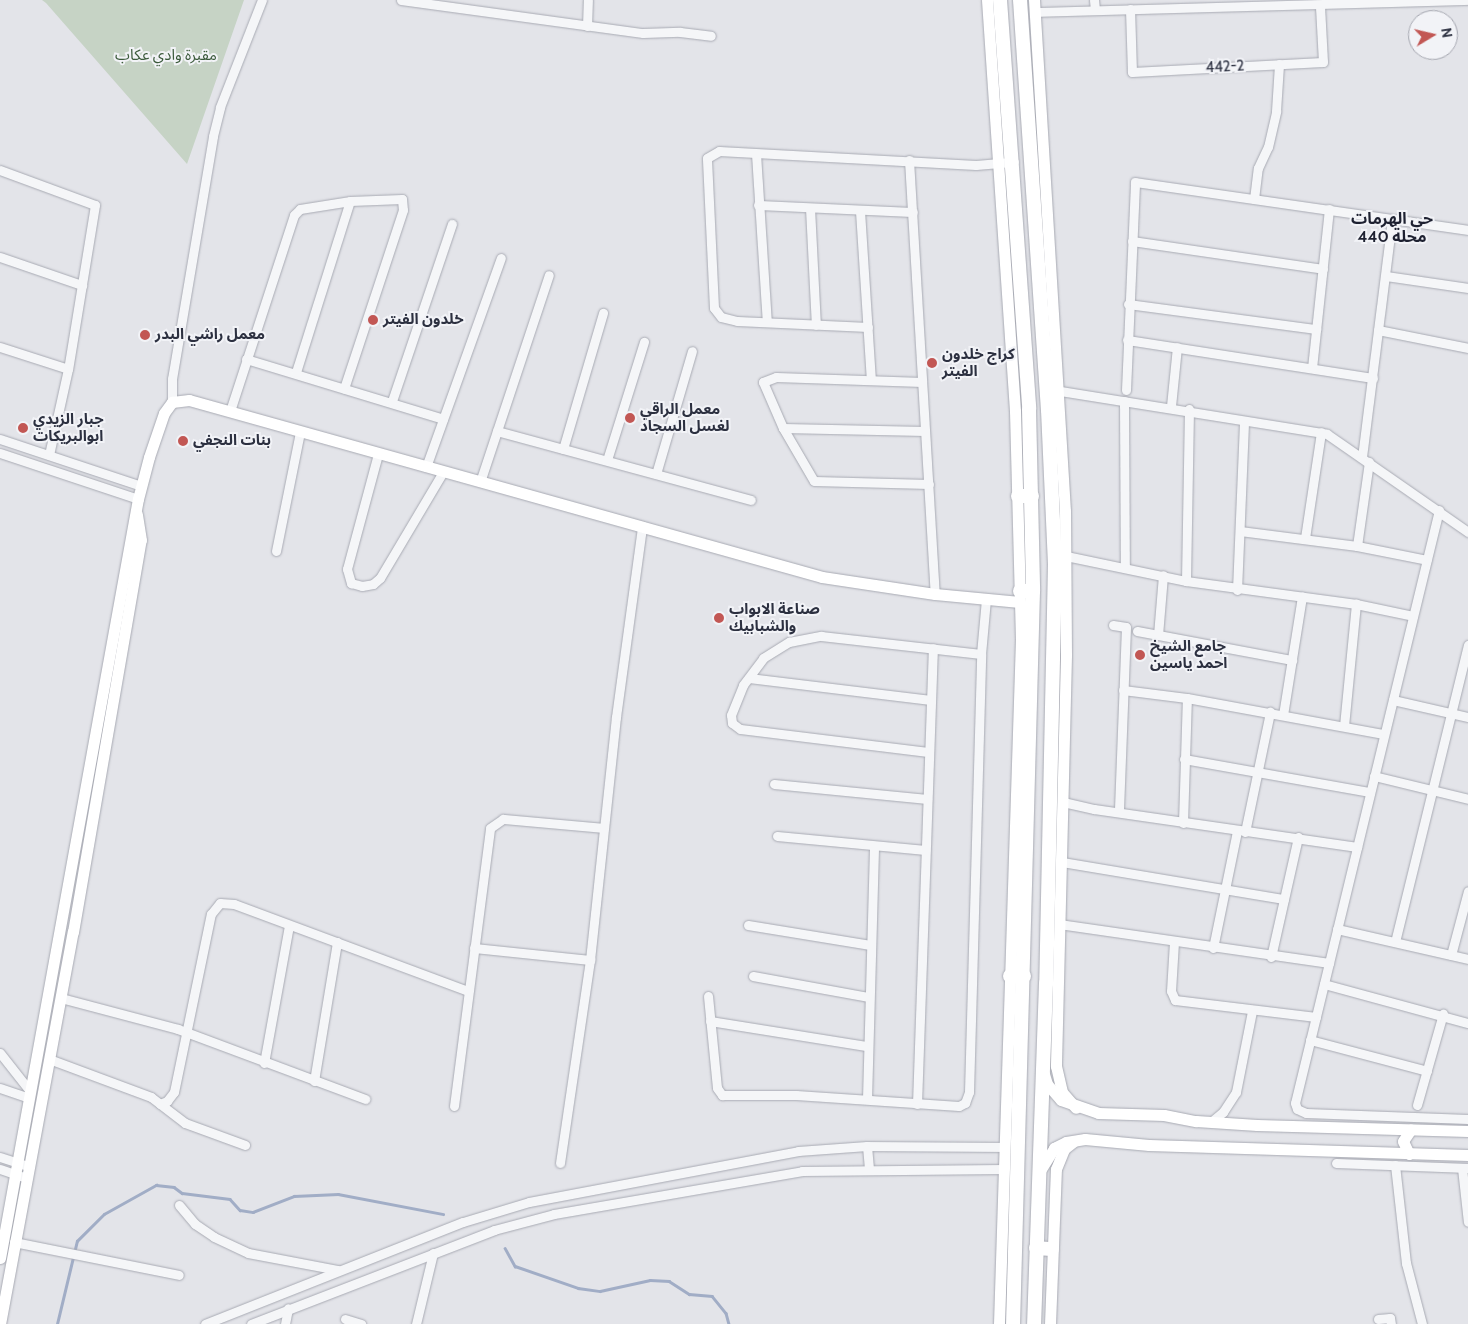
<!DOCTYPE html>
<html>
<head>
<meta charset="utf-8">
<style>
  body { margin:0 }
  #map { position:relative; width:1468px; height:1324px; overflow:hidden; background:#e3e4e9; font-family:Cabin,"Noto Sans Arabic",sans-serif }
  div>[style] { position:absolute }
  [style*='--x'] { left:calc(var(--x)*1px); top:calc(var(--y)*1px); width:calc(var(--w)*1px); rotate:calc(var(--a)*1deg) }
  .green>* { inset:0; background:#c6d3c5 }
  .stream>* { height:2.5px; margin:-1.25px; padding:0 1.25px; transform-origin:1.25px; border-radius:1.25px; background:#a1adc6 }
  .roads { filter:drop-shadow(0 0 1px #a8aab3) drop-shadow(0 0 1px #a8aab3) }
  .minor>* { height:9px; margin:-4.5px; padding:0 4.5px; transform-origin:4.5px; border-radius:4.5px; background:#f5f6f8 }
  .major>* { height:11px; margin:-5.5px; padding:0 5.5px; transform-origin:5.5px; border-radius:5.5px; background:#fff }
  .highway>* { height:14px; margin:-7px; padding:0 7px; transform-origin:7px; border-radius:7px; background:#fff }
  .dots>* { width:14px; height:14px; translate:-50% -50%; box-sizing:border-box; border:2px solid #f2f3f7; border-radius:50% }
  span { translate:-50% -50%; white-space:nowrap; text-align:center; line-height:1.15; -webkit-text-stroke:4px #f2f3f7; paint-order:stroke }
  .park-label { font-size:15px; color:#3b5a3b }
  .street-label { font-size:15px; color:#2c3040 }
  .poi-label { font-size:15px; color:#2c3040; font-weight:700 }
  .left { translate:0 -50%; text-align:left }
  .neighbourhood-label { font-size:16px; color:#1e2131; font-weight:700 }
  .north { position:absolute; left:1408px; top:10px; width:50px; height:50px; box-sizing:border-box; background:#f2f3f7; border:1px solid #a3a5ae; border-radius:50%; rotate:81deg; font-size:14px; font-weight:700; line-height:20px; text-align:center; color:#2c3040 }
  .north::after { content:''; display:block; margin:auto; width:18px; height:22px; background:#c25754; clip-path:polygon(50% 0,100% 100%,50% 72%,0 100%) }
</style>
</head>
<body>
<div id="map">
  <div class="green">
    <i style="clip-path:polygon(42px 0,244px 0,187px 164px,46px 3px)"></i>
  </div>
  <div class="stream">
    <i style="--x:505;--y:1248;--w:21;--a:61"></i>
    <i style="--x:515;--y:1266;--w:67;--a:19.2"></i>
    <i style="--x:578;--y:1288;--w:22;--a:8"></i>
    <i style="--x:600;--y:1291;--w:51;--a:-12.4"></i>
    <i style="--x:650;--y:1280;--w:19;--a:3"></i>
    <i style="--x:669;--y:1281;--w:24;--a:33"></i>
    <i style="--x:689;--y:1294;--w:23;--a:5"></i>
    <i style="--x:712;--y:1296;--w:22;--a:51"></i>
    <i style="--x:726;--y:1313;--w:11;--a:75"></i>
    <i style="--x:57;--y:1324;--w:85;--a:-76.5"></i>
    <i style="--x:77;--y:1241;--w:38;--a:-45"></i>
    <i style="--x:104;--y:1214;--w:60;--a:-29.1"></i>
    <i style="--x:156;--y:1185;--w:18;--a:6"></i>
    <i style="--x:174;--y:1187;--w:10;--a:37"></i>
    <i style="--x:182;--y:1193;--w:48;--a:7.1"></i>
    <i style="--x:230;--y:1199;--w:15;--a:48"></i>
    <i style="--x:240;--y:1210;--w:13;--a:9"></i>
    <i style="--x:253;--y:1212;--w:44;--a:-21.3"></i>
    <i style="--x:294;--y:1196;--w:44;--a:-2.6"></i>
    <i style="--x:338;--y:1194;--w:107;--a:10.8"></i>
  </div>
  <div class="roads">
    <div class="minor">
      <i style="--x:401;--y:0;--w:244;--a:7.8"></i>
      <i style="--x:643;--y:33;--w:37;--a:-2"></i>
      <i style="--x:680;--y:32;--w:31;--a:7"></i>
      <i style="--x:1094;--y:0;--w:10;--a:84"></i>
      <i style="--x:1130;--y:9;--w:63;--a:88.2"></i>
      <i style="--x:1132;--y:72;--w:191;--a:-3"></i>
      <i style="--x:1323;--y:62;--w:56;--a:-93.1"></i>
      <i style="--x:1035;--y:12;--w:433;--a:-1.6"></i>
      <i style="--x:587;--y:26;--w:26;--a:-88"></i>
      <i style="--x:756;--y:154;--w:168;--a:86.3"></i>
      <i style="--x:909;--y:160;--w:435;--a:86.6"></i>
      <i style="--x:0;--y:170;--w:101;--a:20.2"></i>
      <i style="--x:95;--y:205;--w:166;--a:99.3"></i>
      <i style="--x:68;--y:369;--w:88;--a:102.5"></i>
      <i style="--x:1254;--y:199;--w:31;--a:-83"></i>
      <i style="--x:1258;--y:168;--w:23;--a:-65"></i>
      <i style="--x:1268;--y:147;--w:37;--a:-77"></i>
      <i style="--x:1276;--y:111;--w:47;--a:-86.3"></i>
      <i style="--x:758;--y:205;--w:155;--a:2.6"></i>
      <i style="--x:810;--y:208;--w:117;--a:87.1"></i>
      <i style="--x:860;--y:211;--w:168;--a:86.3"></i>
      <i style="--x:1132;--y:241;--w:193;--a:8.3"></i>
      <i style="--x:0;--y:257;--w:87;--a:18.9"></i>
      <i style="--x:1386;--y:276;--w:83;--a:8.3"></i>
      <i style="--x:1128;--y:304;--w:190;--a:7.6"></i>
      <i style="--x:868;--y:327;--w:131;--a:-177.4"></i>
      <i style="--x:737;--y:321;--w:16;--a:-166"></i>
      <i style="--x:721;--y:317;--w:11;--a:-128"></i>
      <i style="--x:714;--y:308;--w:150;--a:-92.7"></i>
      <i style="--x:707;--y:158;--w:14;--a:-30"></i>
      <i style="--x:719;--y:151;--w:257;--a:3.1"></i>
      <i style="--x:976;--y:165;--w:38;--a:-5"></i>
      <i style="--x:1378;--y:330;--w:92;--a:11.3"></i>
      <i style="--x:1127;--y:340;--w:249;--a:8.8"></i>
      <i style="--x:0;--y:347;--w:71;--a:17.9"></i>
      <i style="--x:246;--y:359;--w:206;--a:16.9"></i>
      <i style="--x:1312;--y:368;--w:160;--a:-83.9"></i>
      <i style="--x:296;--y:372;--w:179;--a:-72.5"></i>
      <i style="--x:922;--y:382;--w:146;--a:-178"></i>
      <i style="--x:776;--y:377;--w:14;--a:159"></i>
      <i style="--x:763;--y:382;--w:50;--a:66.5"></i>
      <i style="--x:783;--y:428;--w:61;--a:59.7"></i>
      <i style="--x:814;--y:481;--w:115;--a:1.5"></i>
      <i style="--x:1126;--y:390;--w:208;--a:-87.5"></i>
      <i style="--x:1135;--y:182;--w:336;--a:8.2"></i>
      <i style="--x:1060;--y:391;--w:270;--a:9.1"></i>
      <i style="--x:1327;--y:434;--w:172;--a:34.8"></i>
      <i style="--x:392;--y:401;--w:187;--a:-71.3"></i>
      <i style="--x:1124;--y:401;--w:167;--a:89.7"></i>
      <i style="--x:172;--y:402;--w:23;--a:-90"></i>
      <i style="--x:172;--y:379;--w:246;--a:-80.4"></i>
      <i style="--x:213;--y:136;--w:30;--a:-76"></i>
      <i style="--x:220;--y:107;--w:115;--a:-68.6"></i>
      <i style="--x:1171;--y:406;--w:59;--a:-84.2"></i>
      <i style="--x:230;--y:411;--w:206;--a:-71.9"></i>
      <i style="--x:294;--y:215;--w:8;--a:-45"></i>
      <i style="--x:300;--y:209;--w:51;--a:-9.1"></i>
      <i style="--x:350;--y:201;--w:52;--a:-2.2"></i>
      <i style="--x:402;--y:199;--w:11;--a:85"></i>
      <i style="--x:403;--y:210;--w:188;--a:108.3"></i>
      <i style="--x:783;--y:428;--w:142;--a:1.2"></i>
      <i style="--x:497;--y:431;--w:263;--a:15.2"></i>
      <i style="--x:0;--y:439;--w:149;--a:18.4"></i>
      <i style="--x:563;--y:449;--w:142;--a:-73.6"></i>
      <i style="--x:0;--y:453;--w:145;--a:18.4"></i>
      <i style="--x:378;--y:454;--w:119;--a:105.1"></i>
      <i style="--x:347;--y:569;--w:15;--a:74"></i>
      <i style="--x:351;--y:583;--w:11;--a:15"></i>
      <i style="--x:362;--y:586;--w:11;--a:-10"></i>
      <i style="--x:373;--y:584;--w:9;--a:-41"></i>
      <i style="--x:380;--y:578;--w:123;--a:-59.3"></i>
      <i style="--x:1362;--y:457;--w:238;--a:-82.8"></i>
      <i style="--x:607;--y:460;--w:124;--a:-72.6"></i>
      <i style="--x:426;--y:467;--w:222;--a:-70.3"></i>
      <i style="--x:656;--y:474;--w:128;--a:-73.7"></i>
      <i style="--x:480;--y:482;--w:218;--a:-71.6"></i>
      <i style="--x:1439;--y:510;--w:610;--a:103.65"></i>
      <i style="--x:1295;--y:1103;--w:6;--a:72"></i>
      <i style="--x:1297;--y:1109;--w:10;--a:24"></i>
      <i style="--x:1306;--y:1113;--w:162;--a:2.1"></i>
      <i style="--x:1240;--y:531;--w:118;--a:7.3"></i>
      <i style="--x:1357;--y:546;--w:71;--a:11.3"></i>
      <i style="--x:1305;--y:538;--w:107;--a:-81.4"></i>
      <i style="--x:1357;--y:546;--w:85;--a:-81.9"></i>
      <i style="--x:276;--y:551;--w:121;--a:-78.6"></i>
      <i style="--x:1066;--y:556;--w:123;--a:11.8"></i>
      <i style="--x:1186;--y:581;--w:172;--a:7.7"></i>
      <i style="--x:1356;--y:604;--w:58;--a:11.9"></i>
      <i style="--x:1186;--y:581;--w:172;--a:-89"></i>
      <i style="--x:1237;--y:590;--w:168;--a:-87.6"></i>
      <i style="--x:1113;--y:625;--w:13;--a:9"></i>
      <i style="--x:1126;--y:627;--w:185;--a:92.2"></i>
      <i style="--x:1137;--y:631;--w:158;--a:10.6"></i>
      <i style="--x:1158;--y:635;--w:60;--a:-85.2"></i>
      <i style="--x:749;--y:678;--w:183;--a:6.9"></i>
      <i style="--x:1123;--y:690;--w:64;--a:7.1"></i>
      <i style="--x:1187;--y:698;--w:200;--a:10.4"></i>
      <i style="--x:1393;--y:700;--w:77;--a:12.8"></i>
      <i style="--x:1283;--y:715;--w:120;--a:-80.9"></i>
      <i style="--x:1344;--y:726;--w:123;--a:-84.4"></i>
      <i style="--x:928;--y:752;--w:189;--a:-173"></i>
      <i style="--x:740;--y:729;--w:10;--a:-143"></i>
      <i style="--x:732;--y:723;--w:8;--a:-97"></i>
      <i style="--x:731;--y:715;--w:32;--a:-68"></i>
      <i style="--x:743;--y:685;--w:34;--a:-53"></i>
      <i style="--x:763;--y:658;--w:31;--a:-32"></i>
      <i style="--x:789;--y:642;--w:33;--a:-11"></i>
      <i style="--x:821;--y:636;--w:161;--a:6.4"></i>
      <i style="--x:1184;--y:759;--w:189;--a:10.1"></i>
      <i style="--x:1374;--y:776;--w:97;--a:13.7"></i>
      <i style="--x:774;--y:784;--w:154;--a:5.6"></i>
      <i style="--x:1063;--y:802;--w:32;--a:13"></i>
      <i style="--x:1094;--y:809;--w:266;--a:8.2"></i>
      <i style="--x:1183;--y:823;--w:125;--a:-88.2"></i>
      <i style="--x:1245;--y:832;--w:123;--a:-78.2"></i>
      <i style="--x:777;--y:836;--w:149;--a:5.4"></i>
      <i style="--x:1062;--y:862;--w:225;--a:9.5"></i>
      <i style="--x:1059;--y:924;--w:273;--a:8.2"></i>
      <i style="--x:748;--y:925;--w:124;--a:9.3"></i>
      <i style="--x:1337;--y:929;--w:134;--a:12.9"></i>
      <i style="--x:1174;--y:942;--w:49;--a:93.5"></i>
      <i style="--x:1171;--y:991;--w:10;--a:66"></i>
      <i style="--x:1175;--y:1000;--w:142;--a:6.9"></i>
      <i style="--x:1395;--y:942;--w:306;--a:-76.2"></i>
      <i style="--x:474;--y:948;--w:117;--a:5.9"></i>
      <i style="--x:1213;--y:948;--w:119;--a:-78.4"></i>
      <i style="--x:1451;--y:955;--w:66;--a:-75.1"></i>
      <i style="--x:1271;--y:957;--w:123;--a:-77.3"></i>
      <i style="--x:753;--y:976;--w:118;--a:10.3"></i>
      <i style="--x:1324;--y:984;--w:149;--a:15.2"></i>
      <i style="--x:708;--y:996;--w:92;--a:84.4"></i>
      <i style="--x:717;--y:1088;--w:9;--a:54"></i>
      <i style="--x:722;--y:1095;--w:74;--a:0"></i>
      <i style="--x:796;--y:1095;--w:163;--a:3.9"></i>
      <i style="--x:959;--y:1106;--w:7;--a:-27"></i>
      <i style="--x:965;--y:1103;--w:12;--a:-70"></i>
      <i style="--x:969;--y:1092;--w:438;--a:-88.4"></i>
      <i style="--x:981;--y:654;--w:55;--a:-84.8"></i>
      <i style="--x:61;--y:998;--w:121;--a:14.8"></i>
      <i style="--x:178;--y:1029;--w:200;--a:20.5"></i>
      <i style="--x:710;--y:1021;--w:158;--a:9.1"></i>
      <i style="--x:1310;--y:1040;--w:121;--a:14.8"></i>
      <i style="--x:0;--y:1053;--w:48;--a:51.7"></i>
      <i style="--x:49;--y:1059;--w:109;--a:20.4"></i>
      <i style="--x:151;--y:1097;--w:43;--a:37.4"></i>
      <i style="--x:185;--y:1123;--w:64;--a:20.1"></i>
      <i style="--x:264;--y:1063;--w:140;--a:-79.7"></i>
      <i style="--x:314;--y:1081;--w:141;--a:-80.6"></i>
      <i style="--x:0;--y:1088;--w:31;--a:19"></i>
      <i style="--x:867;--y:1099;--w:253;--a:-88.4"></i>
      <i style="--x:160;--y:1104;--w:8;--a:-23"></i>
      <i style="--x:167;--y:1101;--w:11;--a:-52"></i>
      <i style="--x:174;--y:1092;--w:182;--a:-78.3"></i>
      <i style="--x:211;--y:914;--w:14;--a:-51"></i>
      <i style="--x:220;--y:903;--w:14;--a:4"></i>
      <i style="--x:234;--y:904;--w:250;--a:20.4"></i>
      <i style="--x:917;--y:1104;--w:456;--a:-88"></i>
      <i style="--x:1417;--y:1105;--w:95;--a:-74.1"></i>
      <i style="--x:454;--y:1106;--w:280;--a:-82.6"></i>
      <i style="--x:490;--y:828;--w:16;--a:-35"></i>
      <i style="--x:503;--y:819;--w:100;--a:5.1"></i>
      <i style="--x:1211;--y:1122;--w:16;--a:-40"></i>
      <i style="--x:1223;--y:1112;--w:24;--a:-57"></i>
      <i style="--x:1236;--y:1092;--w:83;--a:-78.8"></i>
      <i style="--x:867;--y:1146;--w:22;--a:85"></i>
      <i style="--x:0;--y:1157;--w:29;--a:18"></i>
      <i style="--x:560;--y:1163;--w:205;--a:-81.6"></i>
      <i style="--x:590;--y:960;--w:244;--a:-83.9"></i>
      <i style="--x:616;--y:717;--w:193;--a:-82.2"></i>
      <i style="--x:1336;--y:1163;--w:132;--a:2.2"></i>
      <i style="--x:1395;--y:1165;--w:99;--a:83.6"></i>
      <i style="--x:1406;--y:1263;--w:63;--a:75.3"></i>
      <i style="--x:1462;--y:1168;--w:54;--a:83.7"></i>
      <i style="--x:0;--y:1169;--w:28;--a:19"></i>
      <i style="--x:179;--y:1205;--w:25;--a:50"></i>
      <i style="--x:195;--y:1224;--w:23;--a:34"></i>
      <i style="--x:214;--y:1237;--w:38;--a:25"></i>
      <i style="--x:248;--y:1253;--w:92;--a:10.7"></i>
      <i style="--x:14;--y:1242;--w:168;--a:11.3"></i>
      <i style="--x:345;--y:1319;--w:17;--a:17"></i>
      <i style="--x:1378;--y:1319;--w:12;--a:-5"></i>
      <i style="--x:1390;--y:1318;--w:6;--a:81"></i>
      <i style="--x:205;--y:1324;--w:277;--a:-21.6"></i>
      <i style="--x:463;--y:1222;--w:69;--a:-16.9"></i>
      <i style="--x:529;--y:1202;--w:274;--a:-10.7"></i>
      <i style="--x:798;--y:1151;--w:69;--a:-4.1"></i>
      <i style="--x:867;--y:1146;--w:138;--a:0.4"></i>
      <i style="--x:251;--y:1324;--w:261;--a:-21.1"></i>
      <i style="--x:494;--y:1230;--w:62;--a:-14.9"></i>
      <i style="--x:554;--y:1214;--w:252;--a:-9.8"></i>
      <i style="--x:802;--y:1171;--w:202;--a:-0.6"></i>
      <i style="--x:285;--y:1324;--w:16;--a:-79"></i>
      <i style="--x:416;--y:1324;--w:73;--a:-76.5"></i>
    </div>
    <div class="major">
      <i style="--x:987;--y:0;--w:412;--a:86.1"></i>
      <i style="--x:1015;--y:411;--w:228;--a:88.5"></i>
      <i style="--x:1021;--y:639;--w:685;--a:91.84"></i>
      <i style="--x:1034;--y:0;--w:512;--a:86.53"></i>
      <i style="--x:1065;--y:511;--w:144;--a:89.6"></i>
      <i style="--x:1066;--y:655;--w:411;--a:91.4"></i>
      <i style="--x:1056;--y:1066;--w:27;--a:77"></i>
      <i style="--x:1062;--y:1092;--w:21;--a:49"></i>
      <i style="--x:1044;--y:1074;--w:10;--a:73"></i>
      <i style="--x:1047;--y:1084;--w:21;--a:49"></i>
      <i style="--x:1061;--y:1100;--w:39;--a:19"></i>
      <i style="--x:1098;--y:1113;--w:66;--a:1.7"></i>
      <i style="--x:1164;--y:1115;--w:33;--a:11"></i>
      <i style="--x:1196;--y:1121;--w:61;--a:3.8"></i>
      <i style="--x:1257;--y:1125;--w:211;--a:1.6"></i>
      <i style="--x:1409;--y:1154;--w:14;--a:-115"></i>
      <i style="--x:1403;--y:1141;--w:14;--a:-56"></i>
      <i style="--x:1041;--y:1169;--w:25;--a:-58"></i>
      <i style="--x:1054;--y:1148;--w:13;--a:-27"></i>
      <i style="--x:1066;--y:1142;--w:19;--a:-9"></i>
      <i style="--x:1085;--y:1139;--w:64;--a:5.4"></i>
      <i style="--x:1149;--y:1145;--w:319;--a:1.8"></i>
      <i style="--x:0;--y:1258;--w:771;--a:-79.7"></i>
      <i style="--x:138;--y:499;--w:43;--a:-75.3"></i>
      <i style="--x:149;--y:457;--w:46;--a:-71.2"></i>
      <i style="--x:164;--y:413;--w:14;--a:-54"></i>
      <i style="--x:172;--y:402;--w:17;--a:-7"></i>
      <i style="--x:189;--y:400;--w:657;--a:15.62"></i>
      <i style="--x:822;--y:577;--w:114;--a:8.6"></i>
      <i style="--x:935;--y:594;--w:85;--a:5.4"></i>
      <i style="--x:0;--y:1324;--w:399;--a:-79.5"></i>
      <i style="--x:73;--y:932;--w:398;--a:-80.2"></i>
      <i style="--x:141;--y:540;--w:26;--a:-99"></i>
      <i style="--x:1050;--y:1324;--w:155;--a:-87.8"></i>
      <i style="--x:1056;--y:1169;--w:22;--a:-68"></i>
      <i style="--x:1064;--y:1149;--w:11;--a:-38"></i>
    </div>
    <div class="highway">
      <i style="--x:1000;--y:0;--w:410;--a:85.9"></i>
      <i style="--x:1029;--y:409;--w:182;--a:88.7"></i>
      <i style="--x:1033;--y:591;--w:733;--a:91.56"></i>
      <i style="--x:1020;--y:0;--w:411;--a:86.1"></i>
      <i style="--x:1048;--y:410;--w:154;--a:87.4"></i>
      <i style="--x:1055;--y:564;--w:419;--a:91.2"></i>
      <i style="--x:1046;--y:983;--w:341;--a:92"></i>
      <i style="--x:1018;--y:496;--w:14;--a:0"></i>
      <i style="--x:1020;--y:591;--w:13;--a:0"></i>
      <i style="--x:1010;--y:976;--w:14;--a:0"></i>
      <i style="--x:1036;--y:1248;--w:16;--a:4"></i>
    </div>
  </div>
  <div class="dots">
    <i style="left:373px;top:320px;background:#c25754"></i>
    <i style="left:145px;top:335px;background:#c25754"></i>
    <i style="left:932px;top:363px;background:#c25754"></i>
    <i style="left:630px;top:418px;background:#c25754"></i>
    <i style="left:23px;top:428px;background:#c25754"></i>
    <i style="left:183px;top:441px;background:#c25754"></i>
    <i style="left:719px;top:618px;background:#c25754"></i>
    <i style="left:1140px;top:655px;background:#c25754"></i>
  </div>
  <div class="park-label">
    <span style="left:166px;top:56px">مقبرة وادي عكاب</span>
  </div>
  <div class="street-label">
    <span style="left:1225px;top:67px;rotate:-3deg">442-2</span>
  </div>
  <div class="poi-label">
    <span class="left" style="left:383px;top:320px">خلدون الفيتر</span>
    <span class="left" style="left:155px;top:335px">معمل راشي البدر</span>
    <span class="left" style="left:942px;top:363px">كراج خلدون<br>الفيتر</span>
    <span class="left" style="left:640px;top:418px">معمل الراقي<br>لغسل السجاد</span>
    <span class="left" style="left:33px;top:428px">جبار الزيدي<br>ابوالبريكات</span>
    <span class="left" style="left:193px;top:441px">بنات النجفي</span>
    <span class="left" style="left:729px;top:618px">صناعة الابواب<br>والشبابيك</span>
    <span class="left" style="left:1150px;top:655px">جامع الشيخ<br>احمد ياسين</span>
  </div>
  <div class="neighbourhood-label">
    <span style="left:1392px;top:228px">حي الهرمات<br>محلة 440</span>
  </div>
  <div class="north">N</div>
</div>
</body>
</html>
